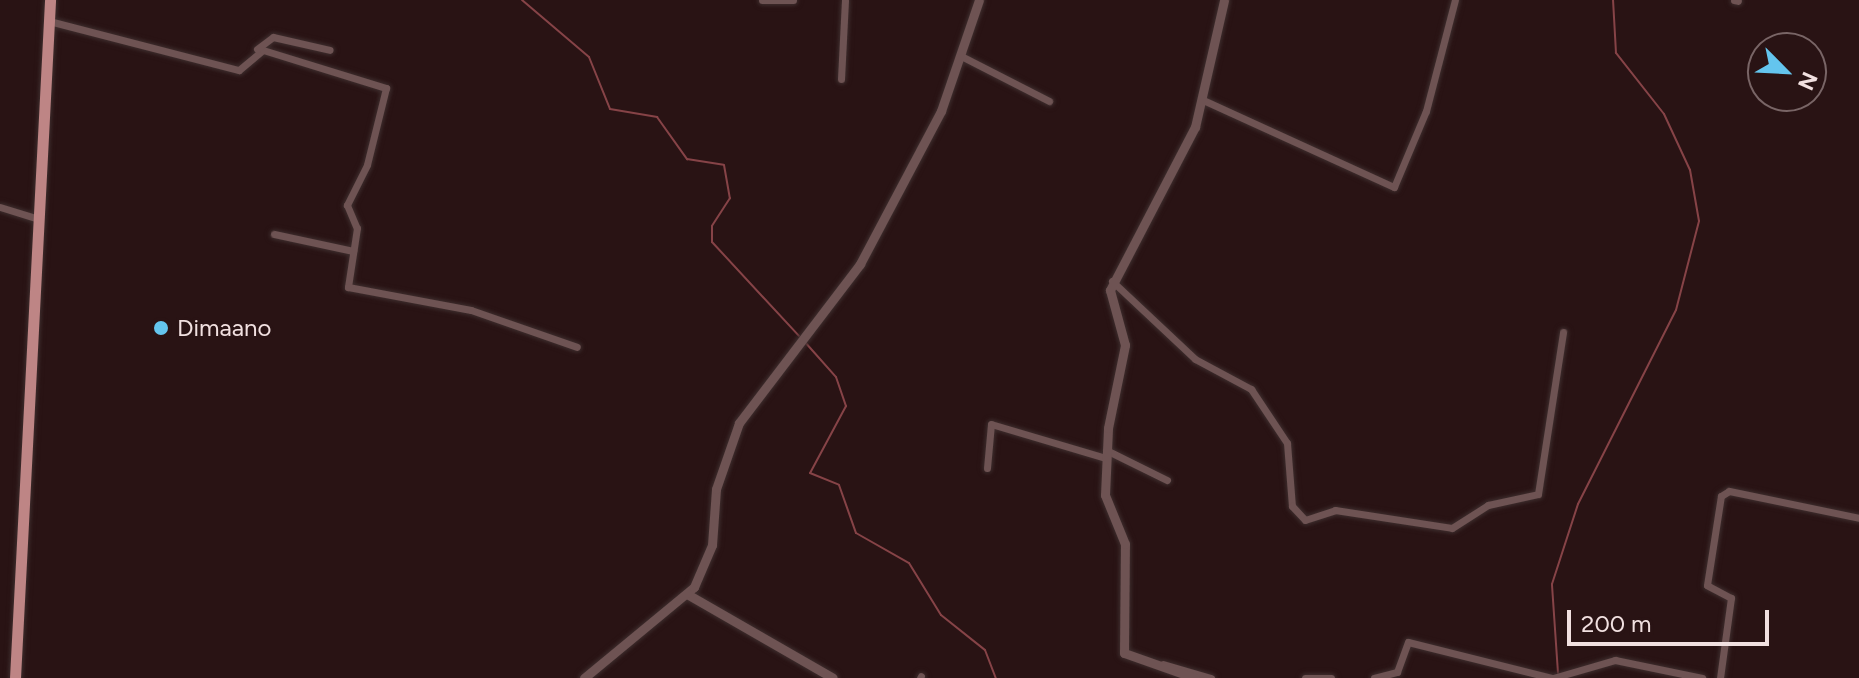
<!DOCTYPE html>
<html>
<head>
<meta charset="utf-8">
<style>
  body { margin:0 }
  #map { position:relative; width:1859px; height:678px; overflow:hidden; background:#291314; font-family:Figtree,sans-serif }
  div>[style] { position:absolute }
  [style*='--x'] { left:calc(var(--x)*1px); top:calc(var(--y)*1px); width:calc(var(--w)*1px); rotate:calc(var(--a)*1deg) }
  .stream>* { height:2px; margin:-1px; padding:0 1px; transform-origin:1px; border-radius:1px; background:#864347 }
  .roads { filter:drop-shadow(0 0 2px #3e2e2e) drop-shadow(0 0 2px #3e2e2e) }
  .minor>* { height:7px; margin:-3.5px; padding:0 3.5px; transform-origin:3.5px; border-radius:3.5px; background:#6e5353 }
  .tertiary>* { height:9px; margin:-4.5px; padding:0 4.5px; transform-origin:4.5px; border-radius:4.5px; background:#6e5353 }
  .primary>* { height:11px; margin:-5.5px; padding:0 5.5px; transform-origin:5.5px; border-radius:5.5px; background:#be8585 }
  .dots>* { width:22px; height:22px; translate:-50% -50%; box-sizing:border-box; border:4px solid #291314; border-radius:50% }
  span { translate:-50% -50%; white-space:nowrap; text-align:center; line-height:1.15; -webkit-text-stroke:6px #291314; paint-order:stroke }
  .poi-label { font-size:24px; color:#f1e0e0 }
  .left { translate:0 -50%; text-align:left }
  .north { position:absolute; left:1747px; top:32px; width:80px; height:80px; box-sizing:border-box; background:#291314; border:2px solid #796566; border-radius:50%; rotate:114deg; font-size:22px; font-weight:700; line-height:32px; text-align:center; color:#f1e0e0 }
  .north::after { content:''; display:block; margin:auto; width:28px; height:36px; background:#64c5ee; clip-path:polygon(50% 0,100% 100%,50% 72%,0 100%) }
  .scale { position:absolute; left:1567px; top:610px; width:202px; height:36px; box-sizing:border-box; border:4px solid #f1e0e0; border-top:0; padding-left:10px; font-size:24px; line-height:28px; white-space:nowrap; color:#f1e0e0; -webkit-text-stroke:6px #291314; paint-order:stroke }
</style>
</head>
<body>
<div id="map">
  <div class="stream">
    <i style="--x:522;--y:0;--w:88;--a:40.4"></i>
    <i style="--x:589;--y:57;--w:56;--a:68"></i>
    <i style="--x:610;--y:109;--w:48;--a:9.7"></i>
    <i style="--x:657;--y:117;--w:52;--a:54.5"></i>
    <i style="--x:687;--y:159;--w:37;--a:9"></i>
    <i style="--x:724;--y:165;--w:34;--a:80"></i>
    <i style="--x:730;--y:198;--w:33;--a:123"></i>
    <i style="--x:712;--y:226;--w:16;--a:90"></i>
    <i style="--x:712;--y:242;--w:128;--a:47.2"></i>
    <i style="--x:804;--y:341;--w:48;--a:48.4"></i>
    <i style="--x:836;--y:377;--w:31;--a:71"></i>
    <i style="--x:846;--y:406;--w:76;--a:118.2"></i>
    <i style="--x:810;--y:473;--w:31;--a:22"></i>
    <i style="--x:839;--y:485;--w:51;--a:70.5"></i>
    <i style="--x:856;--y:533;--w:61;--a:29.5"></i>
    <i style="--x:909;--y:563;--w:61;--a:58.4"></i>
    <i style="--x:941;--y:615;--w:56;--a:38.5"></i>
    <i style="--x:985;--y:650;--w:30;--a:69"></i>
    <i style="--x:1558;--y:673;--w:89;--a:-93.9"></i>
    <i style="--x:1552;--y:584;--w:84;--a:-72"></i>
    <i style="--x:1578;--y:504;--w:217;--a:-63.2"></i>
    <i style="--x:1676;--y:310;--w:92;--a:-75.5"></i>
    <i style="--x:1699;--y:221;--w:52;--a:-100"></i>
    <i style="--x:1690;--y:170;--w:62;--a:-114.9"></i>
    <i style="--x:1664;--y:114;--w:78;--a:-128.2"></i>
    <i style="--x:1616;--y:53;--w:53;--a:-93.2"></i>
  </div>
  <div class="roads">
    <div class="minor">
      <i style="--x:762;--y:0;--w:31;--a:0"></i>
      <i style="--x:1734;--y:0;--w:4;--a:14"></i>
      <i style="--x:49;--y:21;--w:196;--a:14.5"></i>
      <i style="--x:239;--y:70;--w:31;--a:-40"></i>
      <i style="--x:263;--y:50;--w:129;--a:17.2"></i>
      <i style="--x:386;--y:88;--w:79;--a:103.9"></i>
      <i style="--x:367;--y:165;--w:45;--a:116.6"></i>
      <i style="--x:347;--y:205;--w:25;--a:67"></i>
      <i style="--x:357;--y:228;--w:60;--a:98.7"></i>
      <i style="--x:348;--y:287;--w:125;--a:10.6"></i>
      <i style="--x:471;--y:310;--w:112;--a:19.2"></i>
      <i style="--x:257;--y:49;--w:20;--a:-37"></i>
      <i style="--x:273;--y:37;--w:58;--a:12.8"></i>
      <i style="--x:961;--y:56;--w:99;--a:27.1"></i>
      <i style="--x:841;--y:79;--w:79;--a:-87.1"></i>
      <i style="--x:1203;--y:100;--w:210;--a:24.5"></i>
      <i style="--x:1394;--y:187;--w:82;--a:-67.2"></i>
      <i style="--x:1426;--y:111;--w:115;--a:-75.4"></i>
      <i style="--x:0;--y:207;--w:41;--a:17.1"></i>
      <i style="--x:274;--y:234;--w:81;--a:12.1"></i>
      <i style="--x:1112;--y:281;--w:114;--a:43.2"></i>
      <i style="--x:1195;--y:359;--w:64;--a:28.2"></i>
      <i style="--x:1251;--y:389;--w:65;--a:56.3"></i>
      <i style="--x:1287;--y:443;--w:63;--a:85.5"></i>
      <i style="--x:1292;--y:506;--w:19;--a:47"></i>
      <i style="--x:1305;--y:520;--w:32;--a:-18"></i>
      <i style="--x:1335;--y:510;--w:118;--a:8.7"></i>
      <i style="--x:1452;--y:528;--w:43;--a:-32.6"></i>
      <i style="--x:1488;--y:505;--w:51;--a:-12.4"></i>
      <i style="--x:1538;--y:494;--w:164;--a:-81.2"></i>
      <i style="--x:1106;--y:450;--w:68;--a:26.2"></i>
      <i style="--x:987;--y:468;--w:44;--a:-84.8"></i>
      <i style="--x:991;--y:424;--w:120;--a:16.5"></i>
      <i style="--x:1163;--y:664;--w:50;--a:16.3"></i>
      <i style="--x:920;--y:678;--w:2;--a:-63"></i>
      <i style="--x:1305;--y:678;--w:26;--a:0"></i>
      <i style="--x:1374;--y:678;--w:24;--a:-15"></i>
      <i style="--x:1397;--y:672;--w:32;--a:-70"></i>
      <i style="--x:1408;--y:642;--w:148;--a:14"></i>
      <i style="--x:1553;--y:678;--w:65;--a:-16.2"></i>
      <i style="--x:1615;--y:660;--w:89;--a:11.7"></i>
      <i style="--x:1720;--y:678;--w:81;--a:-82.2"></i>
      <i style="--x:1731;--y:598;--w:27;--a:-152"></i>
      <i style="--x:1707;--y:585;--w:90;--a:-81.1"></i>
      <i style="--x:1721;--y:496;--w:9;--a:-32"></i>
      <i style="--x:1729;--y:491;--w:133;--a:11.7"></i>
    </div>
    <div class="tertiary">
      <i style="--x:687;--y:594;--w:168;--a:29.9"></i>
      <i style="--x:584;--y:678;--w:143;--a:-39.6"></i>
      <i style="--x:694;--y:587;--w:46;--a:-66.8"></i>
      <i style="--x:712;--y:545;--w:56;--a:-85.9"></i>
      <i style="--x:716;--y:489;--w:70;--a:-70.8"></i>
      <i style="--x:739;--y:423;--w:200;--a:-52.7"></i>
      <i style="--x:860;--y:264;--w:173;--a:-62.1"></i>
      <i style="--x:941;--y:111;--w:117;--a:-71.1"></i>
      <i style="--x:1195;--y:678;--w:75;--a:-160.6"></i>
      <i style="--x:1124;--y:653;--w:109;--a:-89.5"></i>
      <i style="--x:1125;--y:544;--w:53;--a:-112.2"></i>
      <i style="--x:1105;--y:495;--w:67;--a:-87.4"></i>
      <i style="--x:1108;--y:428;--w:85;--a:-78.4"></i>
      <i style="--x:1125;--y:345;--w:57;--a:-105.3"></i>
      <i style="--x:1110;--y:290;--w:184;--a:-62.5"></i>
      <i style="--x:1195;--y:127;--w:130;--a:-77.1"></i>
    </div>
    <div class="primary">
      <i style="--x:15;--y:678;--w:679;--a:-87.04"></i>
    </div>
  </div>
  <div class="dots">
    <i style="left:161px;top:328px;background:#64c5ee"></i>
  </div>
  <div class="poi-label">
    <span class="left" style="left:177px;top:328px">Dimaano</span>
  </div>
  <div class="north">N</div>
  <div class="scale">200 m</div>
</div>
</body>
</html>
